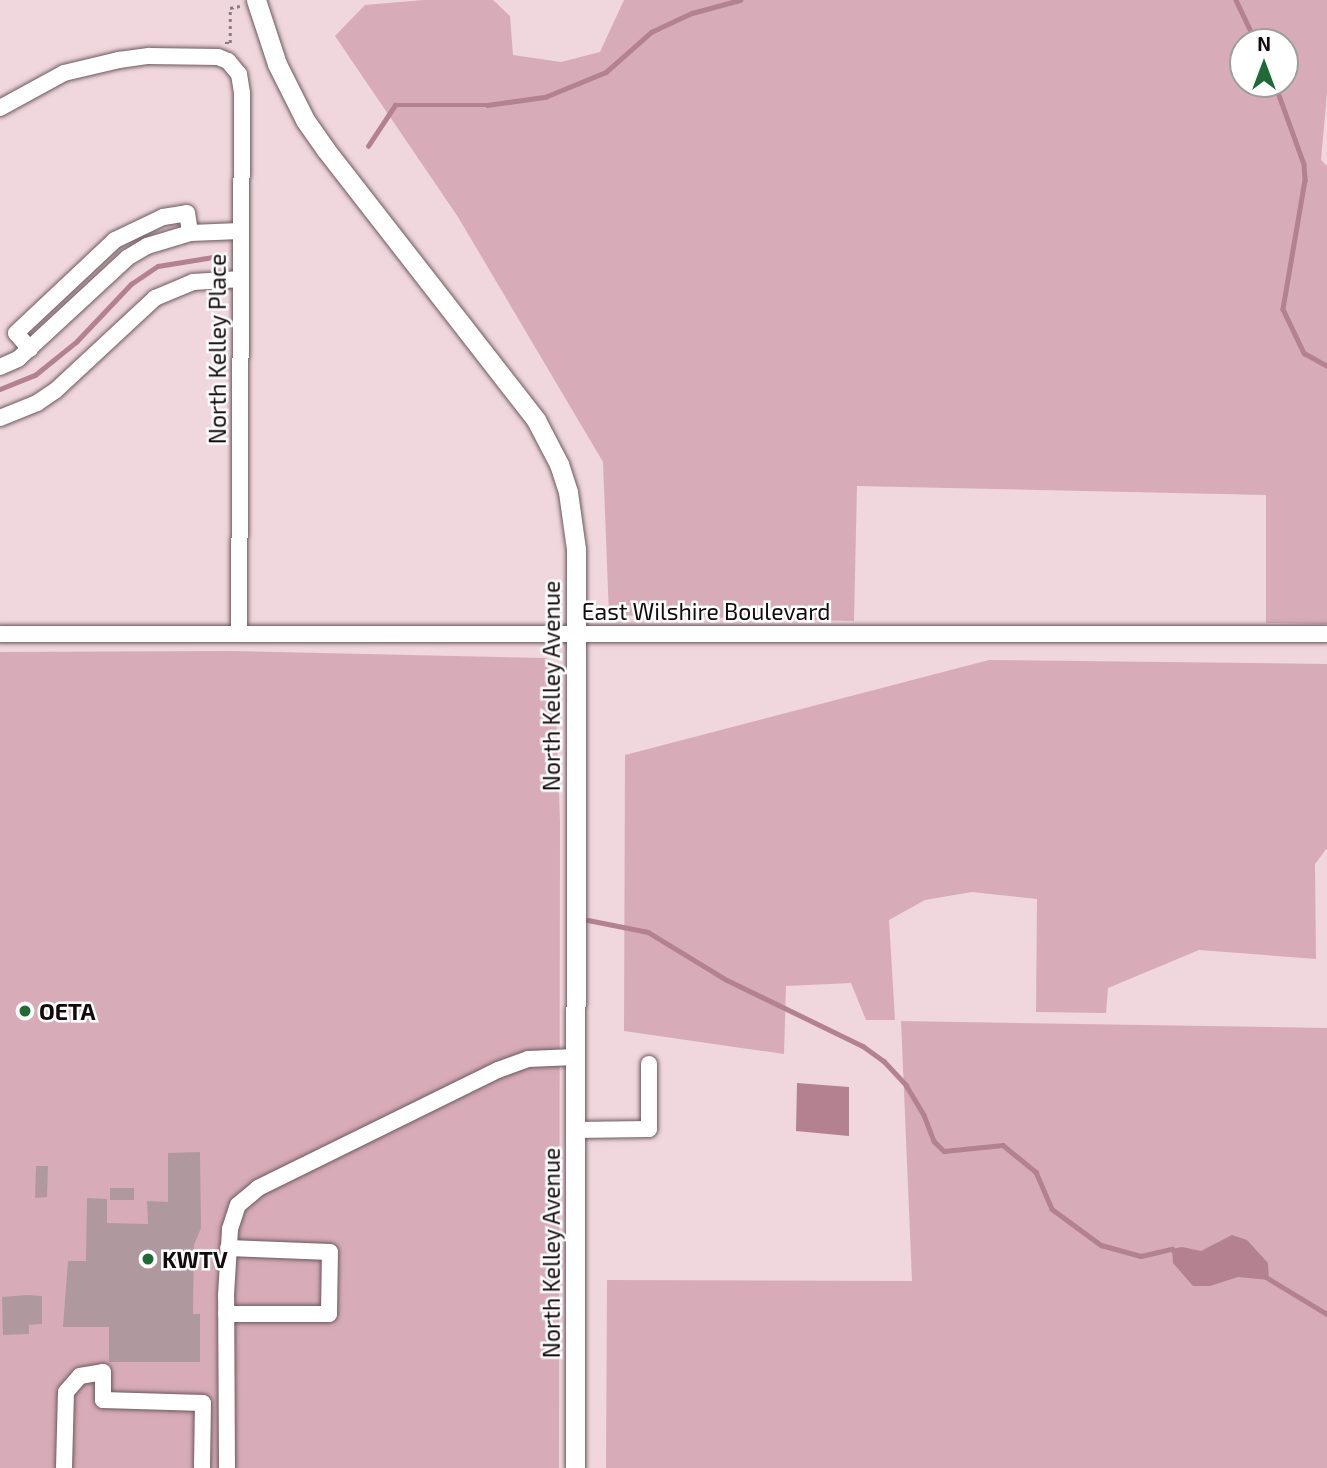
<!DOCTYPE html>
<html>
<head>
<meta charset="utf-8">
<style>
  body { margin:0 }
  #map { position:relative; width:1327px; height:1468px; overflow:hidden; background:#efd7dd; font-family:"Exo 2",sans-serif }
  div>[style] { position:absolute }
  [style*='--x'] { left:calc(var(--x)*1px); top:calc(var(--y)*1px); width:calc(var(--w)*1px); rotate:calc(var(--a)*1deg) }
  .green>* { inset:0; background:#d7acb8 }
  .water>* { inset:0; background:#b3818f }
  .stream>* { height:4.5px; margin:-2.25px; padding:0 2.25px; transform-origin:2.25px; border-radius:2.25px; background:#b3818f }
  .building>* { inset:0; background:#af999f }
  .path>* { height:2.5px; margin-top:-1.25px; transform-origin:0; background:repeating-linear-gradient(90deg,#8b7b7f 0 3.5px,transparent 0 7px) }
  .roads { filter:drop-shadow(0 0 2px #6d585e) drop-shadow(0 0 2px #6d585e) }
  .minor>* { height:16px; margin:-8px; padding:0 8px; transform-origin:8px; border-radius:8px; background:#fff }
  .major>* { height:19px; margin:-9.5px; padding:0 9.5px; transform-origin:9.5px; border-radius:9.5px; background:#fff }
  .dots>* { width:19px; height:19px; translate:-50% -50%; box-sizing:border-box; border:4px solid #fff; border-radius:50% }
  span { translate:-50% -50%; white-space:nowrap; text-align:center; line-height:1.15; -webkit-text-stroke:5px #fff; paint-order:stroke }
  .street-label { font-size:23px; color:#120a0c }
  .poi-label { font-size:23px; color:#120a0c; font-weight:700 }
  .left { translate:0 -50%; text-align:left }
  .north { position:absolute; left:1229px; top:28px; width:70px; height:70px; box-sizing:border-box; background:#fff; border:2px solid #a09d9e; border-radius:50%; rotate:0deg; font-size:19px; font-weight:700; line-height:28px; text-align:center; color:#120a0c }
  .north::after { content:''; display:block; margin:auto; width:24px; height:32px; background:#206a38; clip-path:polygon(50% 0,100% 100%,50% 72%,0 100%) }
</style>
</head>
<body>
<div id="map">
  <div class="green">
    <i style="clip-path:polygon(evenodd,424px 0,493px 0,510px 16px,513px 55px,561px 62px,600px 52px,624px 0,1327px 0,1327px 93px,1321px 160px,1327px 166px,1327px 624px,1266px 623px,1266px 495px,857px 486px,854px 621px,609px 615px,603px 462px,458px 217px,335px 36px,365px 5px,424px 0,1243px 42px,1285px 42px,1285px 84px,1243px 84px,1243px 42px)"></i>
    <i style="clip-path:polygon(231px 651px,547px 658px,555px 673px,560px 822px,559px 1468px,0 1468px,0 652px)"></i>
    <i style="clip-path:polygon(989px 660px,1327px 664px,1327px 848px,1315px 864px,1316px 959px,1199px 950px,1108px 988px,1106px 1013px,1036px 1012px,1037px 899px,972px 892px,925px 900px,889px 920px,895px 1020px,866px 1020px,851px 983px,786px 986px,784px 1054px,624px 1031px,625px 755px)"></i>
    <i style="clip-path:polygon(901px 1021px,1327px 1028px,1327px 1468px,606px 1468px,607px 1280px,912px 1281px)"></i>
  </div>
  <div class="water">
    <i style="clip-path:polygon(797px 1083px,849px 1087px,849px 1136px,796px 1131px)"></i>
    <i style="clip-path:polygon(1232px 1235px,1247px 1240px,1268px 1263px,1269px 1280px,1238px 1277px,1210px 1286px,1193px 1286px,1173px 1263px,1172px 1249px,1182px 1247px,1201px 1251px)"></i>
  </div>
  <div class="stream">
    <i style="--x:1236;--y:0;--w:47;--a:64.5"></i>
    <i style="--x:1275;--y:84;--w:85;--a:70.1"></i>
    <i style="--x:1304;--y:164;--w:16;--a:86"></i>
    <i style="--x:1305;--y:180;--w:131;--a:99.7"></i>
    <i style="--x:1283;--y:309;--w:49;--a:64.5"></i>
    <i style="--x:1304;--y:353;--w:26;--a:29"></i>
    <i style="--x:368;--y:146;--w:49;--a:-56.6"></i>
    <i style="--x:395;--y:105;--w:92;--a:0"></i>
    <i style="--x:487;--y:105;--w:59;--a:-7.9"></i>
    <i style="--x:545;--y:97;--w:66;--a:-22.3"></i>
    <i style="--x:606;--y:72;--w:60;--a:-41.6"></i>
    <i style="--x:651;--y:32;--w:45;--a:-24.9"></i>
    <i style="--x:692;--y:13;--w:50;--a:-15.2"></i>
    <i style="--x:0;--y:389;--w:38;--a:-22"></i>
    <i style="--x:35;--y:375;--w:53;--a:-38.8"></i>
    <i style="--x:76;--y:342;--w:80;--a:-46.5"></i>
    <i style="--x:131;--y:284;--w:32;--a:-34"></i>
    <i style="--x:158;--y:266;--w:68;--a:-9.3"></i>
    <i style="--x:588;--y:920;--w:61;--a:11.3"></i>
    <i style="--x:648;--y:932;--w:92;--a:31.3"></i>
    <i style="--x:727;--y:980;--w:151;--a:25.9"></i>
    <i style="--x:863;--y:1046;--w:26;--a:36"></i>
    <i style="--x:884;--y:1061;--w:33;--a:47"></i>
    <i style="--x:906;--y:1085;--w:35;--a:59"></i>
    <i style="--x:924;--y:1115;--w:28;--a:69"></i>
    <i style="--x:934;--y:1141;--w:14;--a:45"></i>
    <i style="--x:944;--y:1151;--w:59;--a:-5.8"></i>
    <i style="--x:1003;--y:1145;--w:43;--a:39.3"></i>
    <i style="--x:1036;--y:1172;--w:40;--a:66.6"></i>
    <i style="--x:1052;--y:1209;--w:61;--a:36.3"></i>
    <i style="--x:1101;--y:1245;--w:41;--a:15.4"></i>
    <i style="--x:1141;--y:1256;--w:32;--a:-13"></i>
    <i style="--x:1172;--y:1249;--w:4;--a:45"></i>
    <i style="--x:1266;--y:1277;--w:71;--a:31.2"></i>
  </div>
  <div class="building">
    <i style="clip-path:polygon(200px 1152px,201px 1228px,194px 1245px,193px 1314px,200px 1314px,200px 1362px,109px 1362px,109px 1327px,63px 1327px,68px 1261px,86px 1261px,87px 1198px,107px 1199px,107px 1223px,148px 1224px,147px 1201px,168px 1202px,168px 1153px)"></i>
    <i style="clip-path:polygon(36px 1166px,48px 1166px,47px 1197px,35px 1198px)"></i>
    <i style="clip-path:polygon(110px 1188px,134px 1188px,134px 1200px,110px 1200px)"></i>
    <i style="clip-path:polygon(27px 1295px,42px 1296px,42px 1324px,29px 1325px,29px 1334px,3px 1335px,2px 1297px)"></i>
  </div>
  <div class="path">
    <i style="--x:225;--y:43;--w:5;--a:0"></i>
    <i style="--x:230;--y:43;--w:35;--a:-90"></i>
    <i style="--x:230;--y:8;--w:10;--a:-11"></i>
  </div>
  <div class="roads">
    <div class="minor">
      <i style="--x:0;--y:108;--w:73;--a:-28.7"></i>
      <i style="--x:64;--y:73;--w:57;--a:-13.3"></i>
      <i style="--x:119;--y:60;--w:30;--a:-8"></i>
      <i style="--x:149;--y:56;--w:69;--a:0.8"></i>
      <i style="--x:218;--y:57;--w:11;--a:22"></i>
      <i style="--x:228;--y:61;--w:17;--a:50"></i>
      <i style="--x:239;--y:74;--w:19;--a:81"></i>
      <i style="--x:242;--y:93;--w:541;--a:90.32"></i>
      <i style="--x:30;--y:349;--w:21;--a:-131"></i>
      <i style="--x:16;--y:333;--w:136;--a:-43.2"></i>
      <i style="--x:115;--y:240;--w:53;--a:-25.6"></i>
      <i style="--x:163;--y:217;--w:24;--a:-9"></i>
      <i style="--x:187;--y:213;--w:20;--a:81"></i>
      <i style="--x:0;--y:367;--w:20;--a:-24"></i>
      <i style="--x:18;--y:359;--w:149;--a:-42.8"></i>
      <i style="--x:127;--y:258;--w:23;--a:-31"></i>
      <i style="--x:147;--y:246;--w:45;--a:-16.8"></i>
      <i style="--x:190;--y:233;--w:50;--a:-2.3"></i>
      <i style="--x:0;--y:418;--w:40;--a:-22"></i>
      <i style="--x:37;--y:403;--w:22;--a:-34"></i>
      <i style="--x:55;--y:391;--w:137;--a:-42.9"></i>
      <i style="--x:155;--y:298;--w:41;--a:-22.8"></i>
      <i style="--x:193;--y:282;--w:48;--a:-3.6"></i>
      <i style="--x:0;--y:634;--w:1327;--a:0"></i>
      <i style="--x:575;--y:1130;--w:74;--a:-0.8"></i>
      <i style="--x:649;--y:1129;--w:65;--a:-90"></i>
      <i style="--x:226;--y:1314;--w:103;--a:0"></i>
      <i style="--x:329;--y:1314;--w:62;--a:-89.1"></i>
      <i style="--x:330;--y:1252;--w:102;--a:-177.8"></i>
      <i style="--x:64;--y:1468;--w:76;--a:-88.5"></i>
      <i style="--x:66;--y:1392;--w:21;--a:-49"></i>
      <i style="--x:80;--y:1376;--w:23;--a:-10"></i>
      <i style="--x:103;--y:1372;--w:28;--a:90"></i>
      <i style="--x:103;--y:1400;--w:100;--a:1.7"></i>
      <i style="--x:203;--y:1403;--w:65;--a:90.9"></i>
      <i style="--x:227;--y:1468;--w:173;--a:-90.3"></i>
      <i style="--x:226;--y:1295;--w:66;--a:-86.5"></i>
      <i style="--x:230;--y:1229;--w:25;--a:-72"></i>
      <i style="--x:238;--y:1205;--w:26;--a:-40"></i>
      <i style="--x:258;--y:1188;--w:267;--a:-26.2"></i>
      <i style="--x:498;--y:1070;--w:32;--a:-20"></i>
      <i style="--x:528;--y:1059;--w:47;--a:-2.4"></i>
    </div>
    <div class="major">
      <i style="--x:256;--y:0;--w:67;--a:71.8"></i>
      <i style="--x:277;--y:64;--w:63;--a:63.4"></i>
      <i style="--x:305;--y:120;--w:37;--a:55"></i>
      <i style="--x:326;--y:150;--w:342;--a:52.1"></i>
      <i style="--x:536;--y:420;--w:50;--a:62.4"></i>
      <i style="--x:559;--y:464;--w:29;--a:72"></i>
      <i style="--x:568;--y:492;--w:58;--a:82"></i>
      <i style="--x:576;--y:549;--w:919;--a:90.06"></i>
    </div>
  </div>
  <div class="dots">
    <i style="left:25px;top:1011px;background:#206a38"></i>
    <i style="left:148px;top:1259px;background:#206a38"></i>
  </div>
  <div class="street-label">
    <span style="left:217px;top:349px;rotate:-90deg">North Kelley Place</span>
    <span style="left:706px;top:611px">East Wilshire Boulevard</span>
    <span style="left:551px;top:686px;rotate:-90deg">North Kelley Avenue</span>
    <span style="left:551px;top:1253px;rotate:-90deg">North Kelley Avenue</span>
  </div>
  <div class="poi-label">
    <span class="left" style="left:39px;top:1011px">OETA</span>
    <span class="left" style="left:162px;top:1259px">KWTV</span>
  </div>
  <div class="north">N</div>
</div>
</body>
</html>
